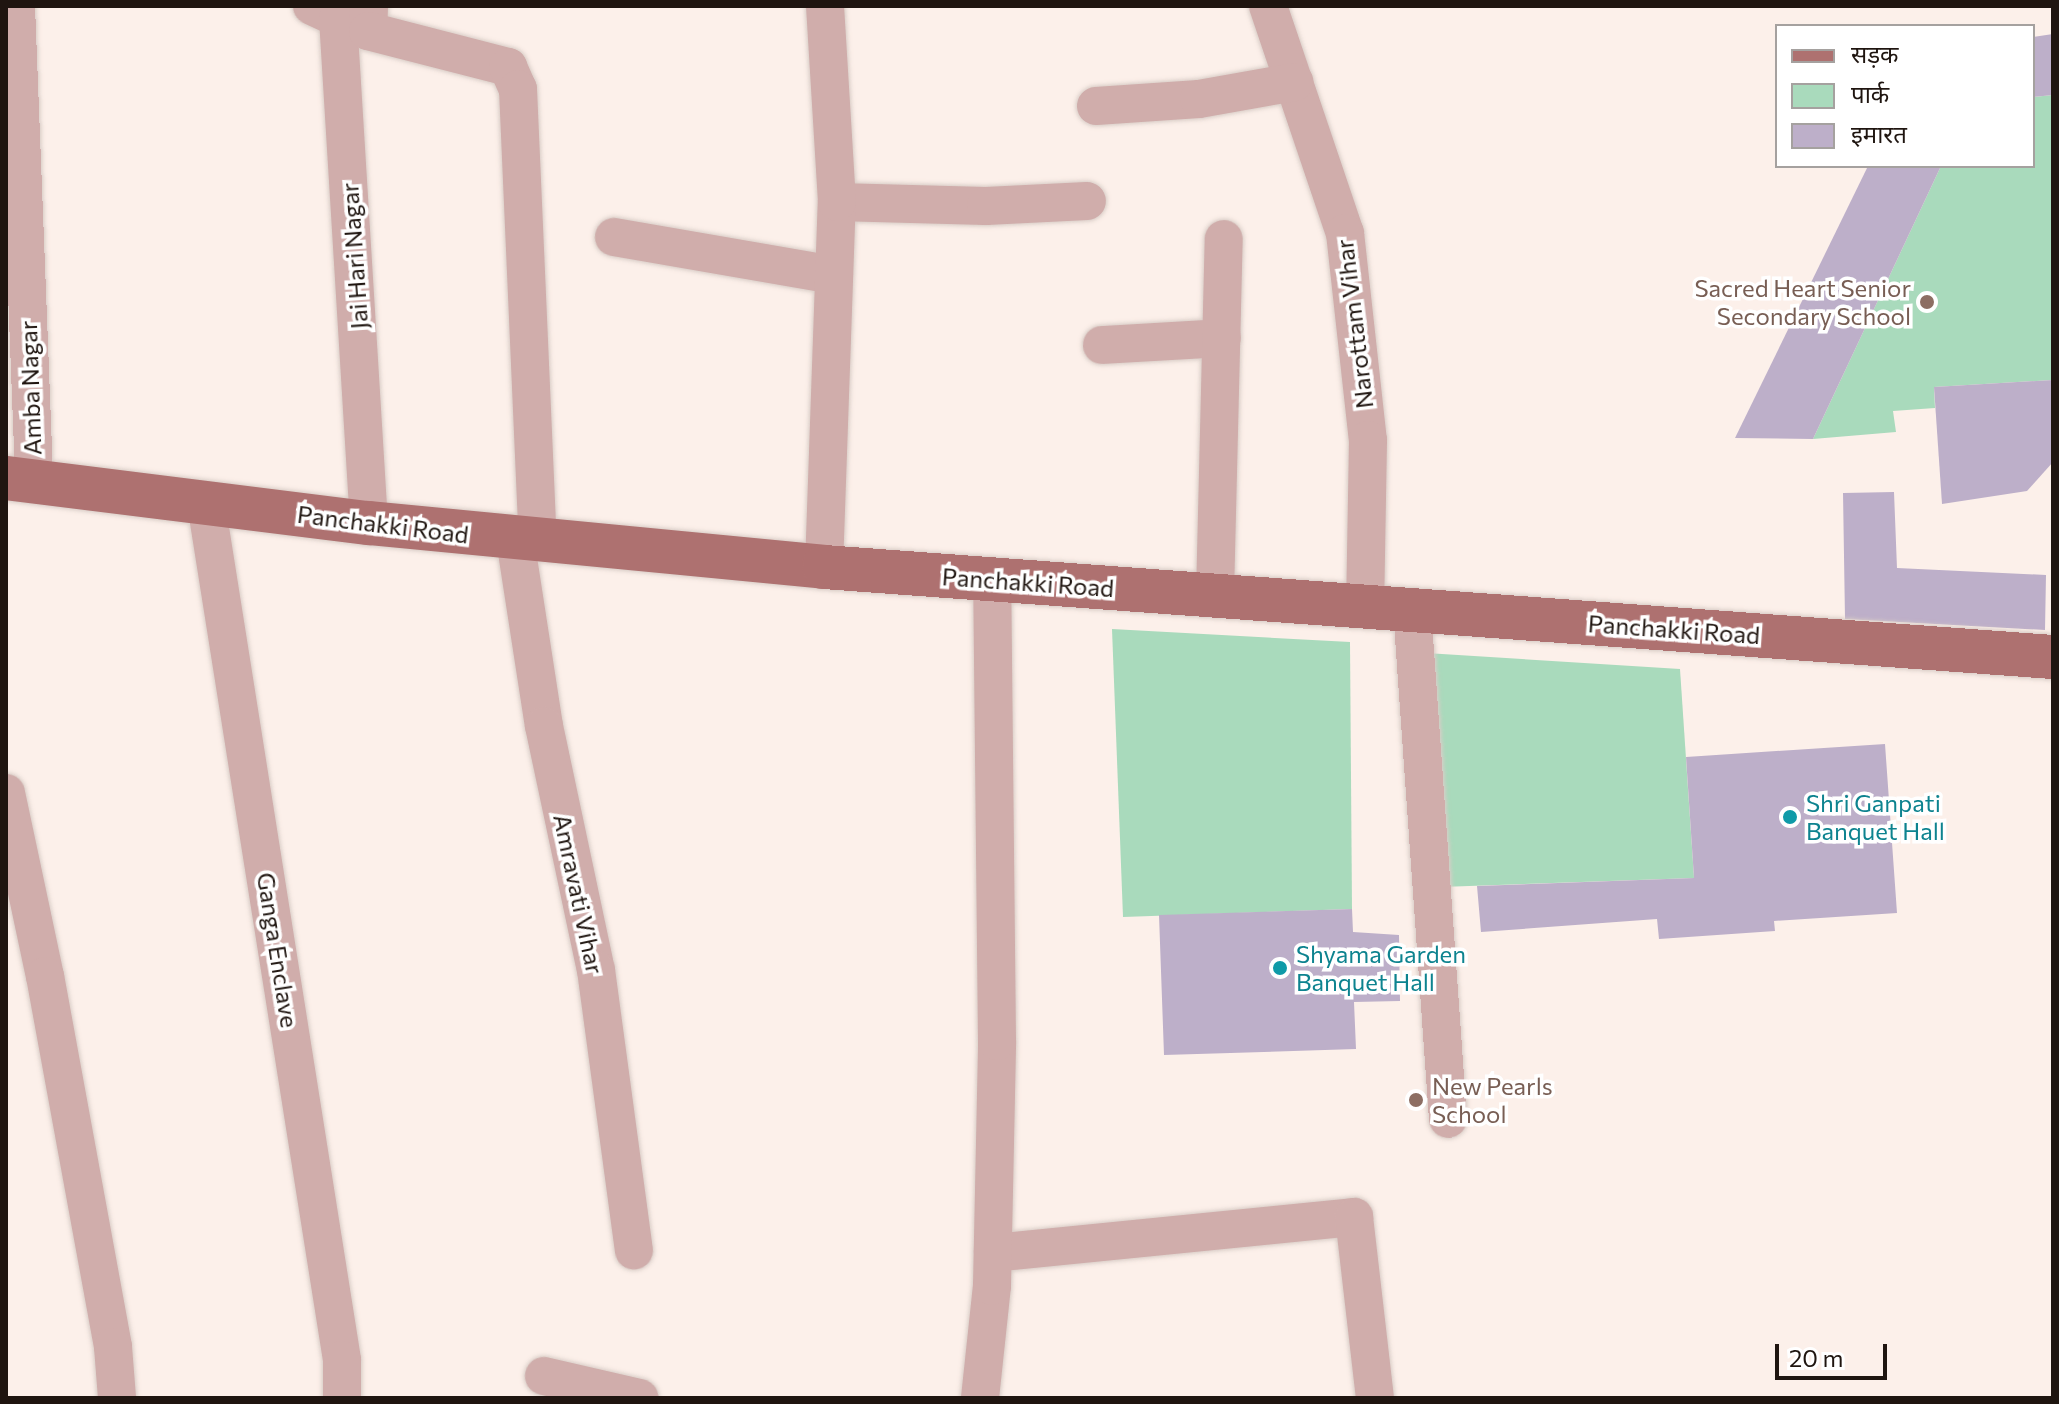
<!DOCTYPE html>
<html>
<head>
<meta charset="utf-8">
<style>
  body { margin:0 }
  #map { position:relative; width:2059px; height:1404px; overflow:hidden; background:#fcf0ea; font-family:Commissioner,"Noto Sans Devanagari",sans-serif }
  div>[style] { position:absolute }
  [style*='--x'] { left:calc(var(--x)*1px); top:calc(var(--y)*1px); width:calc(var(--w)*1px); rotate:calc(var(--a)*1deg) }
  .green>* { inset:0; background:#a9dabc }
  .building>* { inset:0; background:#bdafc9 }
  .roads { filter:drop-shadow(0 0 2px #d9cdc7) drop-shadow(0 0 2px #d9cdc7) }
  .minor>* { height:38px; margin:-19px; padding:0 19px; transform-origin:19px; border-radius:19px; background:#d0adab }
  .major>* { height:44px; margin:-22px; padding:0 22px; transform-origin:22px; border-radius:22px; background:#ae7170 }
  .dots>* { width:22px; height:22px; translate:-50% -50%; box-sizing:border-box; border:4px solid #fff; border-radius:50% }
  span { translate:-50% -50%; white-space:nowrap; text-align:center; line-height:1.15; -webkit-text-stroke:7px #fff; paint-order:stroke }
  .street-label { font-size:24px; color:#1f1510 }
  .education-label { font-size:24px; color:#785e54 }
  .right { translate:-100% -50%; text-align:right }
  .left { translate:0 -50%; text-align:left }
  .culture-label { font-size:24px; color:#0d838f }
  .frame { position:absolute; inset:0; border:8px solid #1f1510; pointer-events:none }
  .legend { position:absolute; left:1775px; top:24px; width:260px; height:144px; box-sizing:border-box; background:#fff; border:2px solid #a5a19f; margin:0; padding:10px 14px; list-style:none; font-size:24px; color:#1f1510 }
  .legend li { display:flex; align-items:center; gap:16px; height:40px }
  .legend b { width:40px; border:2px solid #a5a19f }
  .scale { position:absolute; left:1775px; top:1344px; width:112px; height:36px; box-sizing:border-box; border:4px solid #1f1510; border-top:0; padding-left:10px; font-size:24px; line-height:28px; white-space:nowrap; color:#1f1510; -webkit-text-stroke:6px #fff; paint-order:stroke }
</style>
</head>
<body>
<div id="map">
  <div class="green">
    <i style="clip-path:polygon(2053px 95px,2053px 380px,1934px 387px,1935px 408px,1893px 411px,1896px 432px,1813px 439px,1941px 166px,2033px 166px,2033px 97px)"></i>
    <i style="clip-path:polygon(1112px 629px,1350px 642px,1352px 909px,1123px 917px)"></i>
    <i style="clip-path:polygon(1426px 653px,1680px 669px,1694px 878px,1441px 887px)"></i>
  </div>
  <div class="building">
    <i style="clip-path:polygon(2053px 34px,2053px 95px,2033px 97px,2033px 37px)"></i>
    <i style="clip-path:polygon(1868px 166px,1941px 166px,1813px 439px,1735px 438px)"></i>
    <i style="clip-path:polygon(2053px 380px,2053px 462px,2027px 491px,1942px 504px,1934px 387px)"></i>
    <i style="clip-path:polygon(1894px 492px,1897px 568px,2046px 575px,2045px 630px,1845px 619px,1843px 493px)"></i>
    <i style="clip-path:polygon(1885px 744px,1897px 913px,1774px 921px,1775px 931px,1659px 939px,1657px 919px,1481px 932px,1477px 886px,1694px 878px,1686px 757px)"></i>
    <i style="clip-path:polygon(1352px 909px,1353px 932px,1399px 935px,1400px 1001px,1354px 1002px,1356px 1049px,1164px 1055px,1159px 915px)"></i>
  </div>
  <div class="roads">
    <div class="minor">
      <i style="--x:16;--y:6;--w:475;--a:87.8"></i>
      <i style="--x:312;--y:6;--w:29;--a:25"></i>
      <i style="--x:338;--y:18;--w:506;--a:86.49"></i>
      <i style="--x:369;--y:6;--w:25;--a:92"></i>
      <i style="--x:368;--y:31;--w:145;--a:14.4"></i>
      <i style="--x:508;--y:67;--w:24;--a:66"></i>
      <i style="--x:518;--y:89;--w:452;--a:87.5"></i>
      <i style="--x:1268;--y:6;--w:240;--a:71.3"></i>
      <i style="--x:1345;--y:233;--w:208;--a:83.7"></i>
      <i style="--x:1368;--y:440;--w:165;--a:91"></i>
      <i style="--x:1096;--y:106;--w:103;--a:-3.9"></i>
      <i style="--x:1199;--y:99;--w:97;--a:-10.1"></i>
      <i style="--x:837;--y:202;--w:149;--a:1.5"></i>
      <i style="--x:986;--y:206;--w:101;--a:-2.8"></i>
      <i style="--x:614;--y:237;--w:223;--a:9.8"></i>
      <i style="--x:1102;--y:345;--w:120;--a:-3.3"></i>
      <i style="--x:206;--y:503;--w:868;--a:80.98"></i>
      <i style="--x:342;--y:1360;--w:38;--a:90"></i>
      <i style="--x:515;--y:539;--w:189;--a:81.2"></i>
      <i style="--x:544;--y:726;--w:249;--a:78"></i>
      <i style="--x:596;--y:970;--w:283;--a:82.3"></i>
      <i style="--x:824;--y:567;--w:365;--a:-88"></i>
      <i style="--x:837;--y:202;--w:196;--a:-93.5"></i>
      <i style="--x:1215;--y:595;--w:356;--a:-88.6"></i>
      <i style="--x:1412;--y:609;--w:511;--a:85.96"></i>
      <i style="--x:6;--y:793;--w:187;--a:78"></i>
      <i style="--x:45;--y:976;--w:377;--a:79.6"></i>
      <i style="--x:113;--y:1347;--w:51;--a:85.5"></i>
      <i style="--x:993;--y:1253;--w:363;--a:-5.7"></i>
      <i style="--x:1354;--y:1217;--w:182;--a:83.4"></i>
      <i style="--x:544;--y:1376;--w:98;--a:13"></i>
      <i style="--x:980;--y:1398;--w:113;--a:-83.9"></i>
      <i style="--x:992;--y:1286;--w:245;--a:-88.8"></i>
      <i style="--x:997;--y:1041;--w:462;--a:-90.6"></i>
    </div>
    <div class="major">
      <i style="--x:6;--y:478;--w:366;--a:7.1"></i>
      <i style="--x:369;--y:523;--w:457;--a:5.5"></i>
      <i style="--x:824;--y:567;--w:1232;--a:4.19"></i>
    </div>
  </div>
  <div class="dots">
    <i style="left:1927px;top:302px;background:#8d6e63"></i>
    <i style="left:1790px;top:817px;background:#0f9aa8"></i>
    <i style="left:1280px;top:968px;background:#0f9aa8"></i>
    <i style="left:1416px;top:1100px;background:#8d6e63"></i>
  </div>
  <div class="street-label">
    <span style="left:354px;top:256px;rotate:-94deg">Jai Hari Nagar</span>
    <span style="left:1354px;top:324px;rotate:-97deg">Narottam Vihar</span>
    <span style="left:30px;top:388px;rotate:-92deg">Amba Nagar</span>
    <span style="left:383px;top:524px;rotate:7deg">Panchakki Road</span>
    <span style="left:1028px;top:582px;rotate:4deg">Panchakki Road</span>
    <span style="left:1674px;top:629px;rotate:4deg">Panchakki Road</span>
    <span style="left:579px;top:894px;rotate:78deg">Amravati Vihar</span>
    <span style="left:278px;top:950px;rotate:81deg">Ganga Enclave</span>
  </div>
  <div class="education-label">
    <span class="right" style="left:1911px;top:302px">Sacred Heart Senior<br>Secondary School</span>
    <span class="left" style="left:1432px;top:1100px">New Pearls<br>School</span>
  </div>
  <div class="culture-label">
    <span class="left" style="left:1806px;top:817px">Shri Ganpati<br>Banquet Hall</span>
    <span class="left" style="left:1296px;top:968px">Shyama Garden<br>Banquet Hall</span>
  </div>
  <div class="frame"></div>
  <ul class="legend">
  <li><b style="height:10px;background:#ae7170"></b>सड़क</li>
  <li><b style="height:22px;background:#a9dabc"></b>पार्क</li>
  <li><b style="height:22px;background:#bdafc9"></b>इमारत</li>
  </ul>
  <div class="scale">20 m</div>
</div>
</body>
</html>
